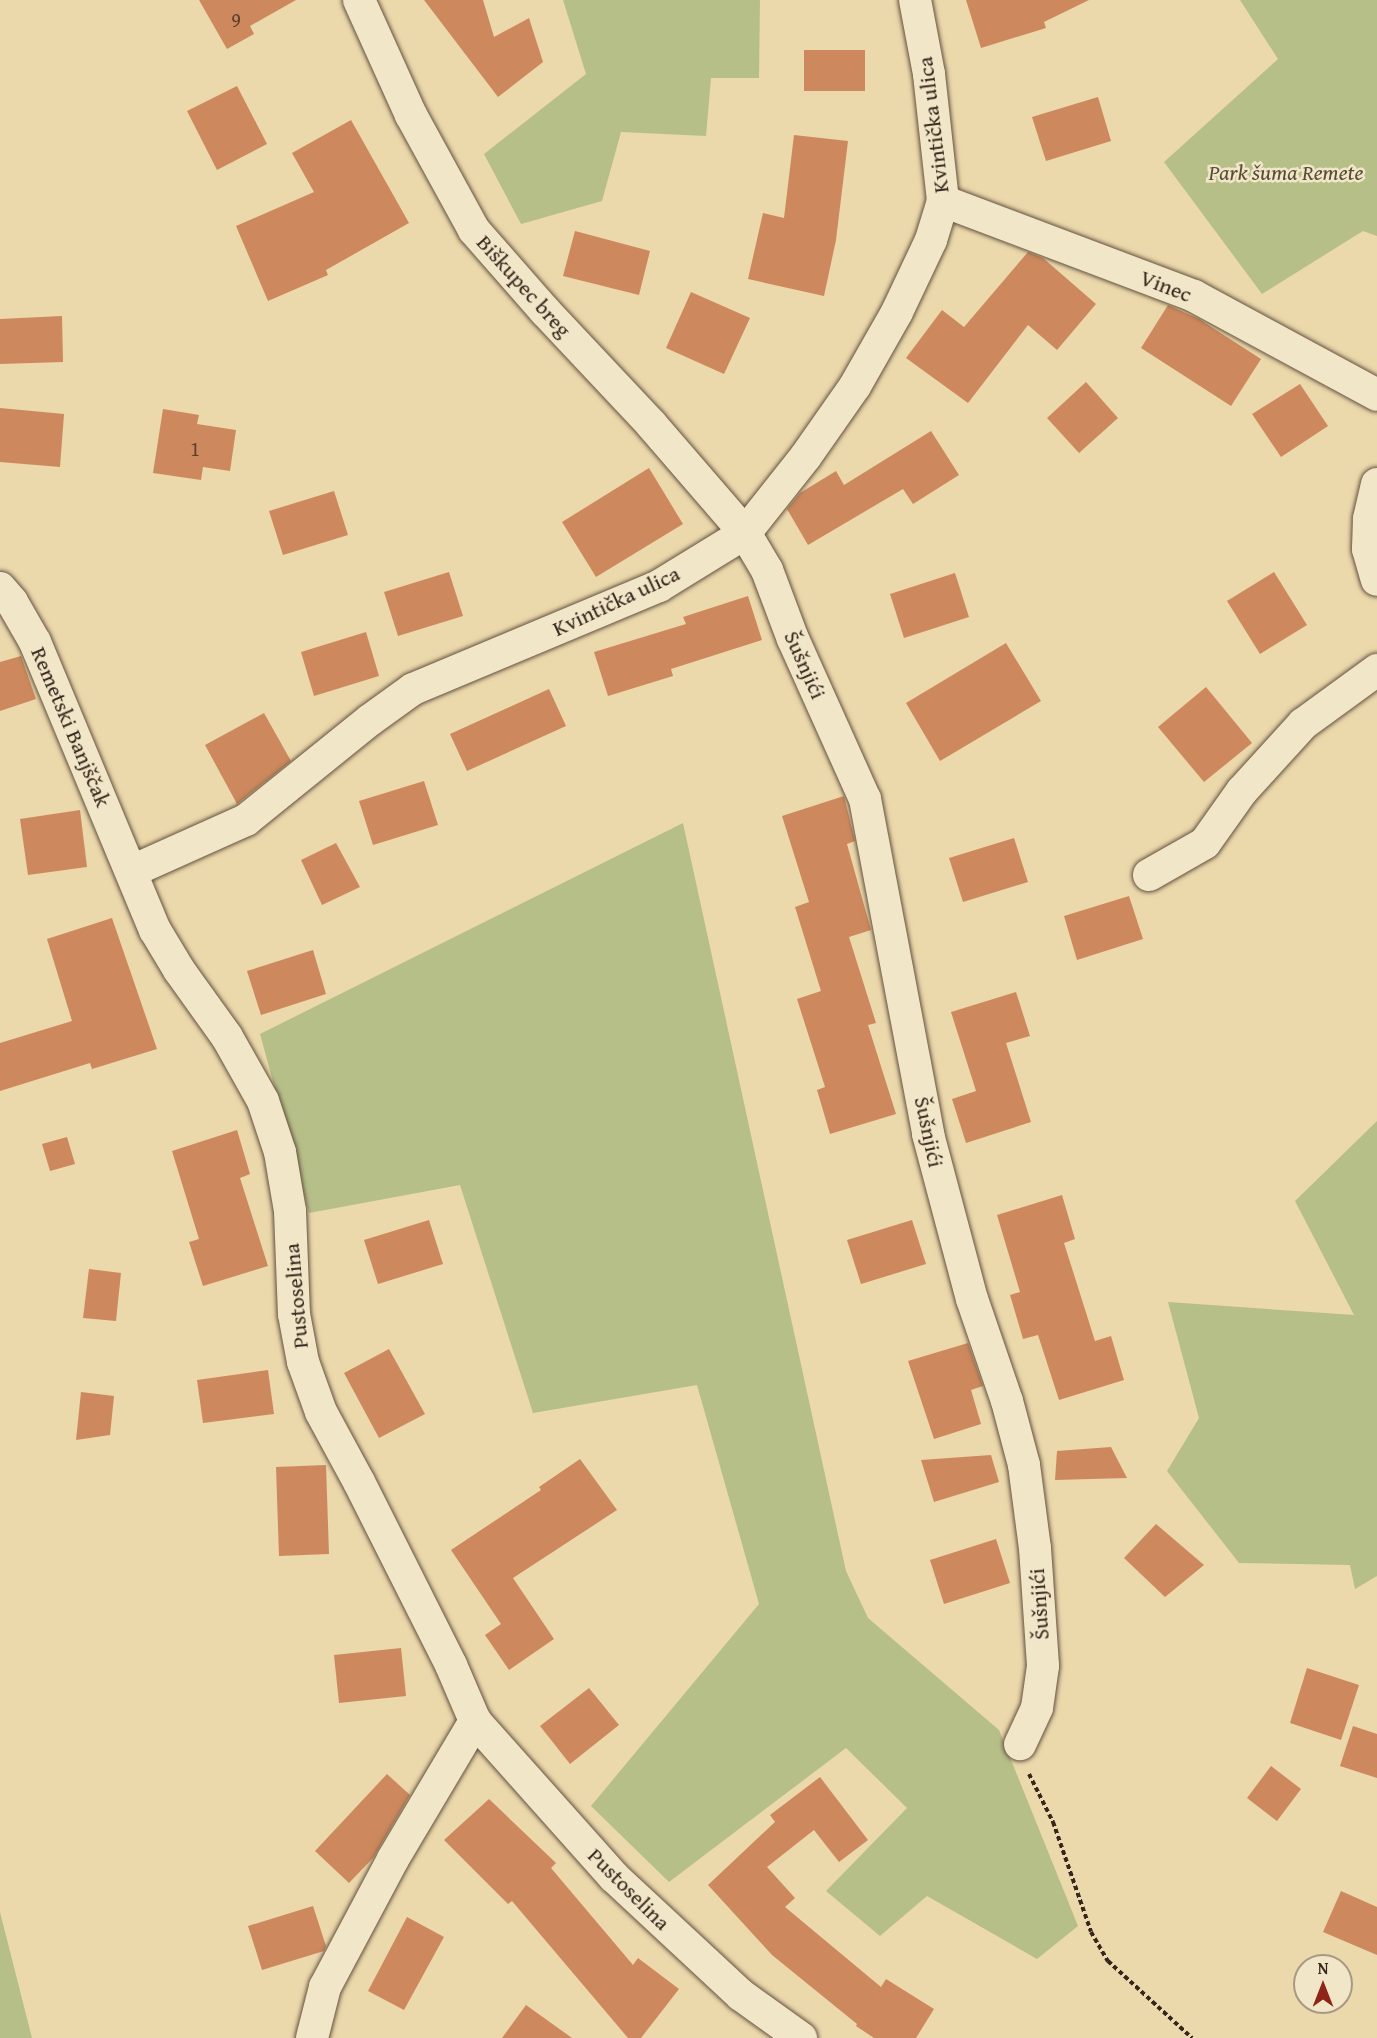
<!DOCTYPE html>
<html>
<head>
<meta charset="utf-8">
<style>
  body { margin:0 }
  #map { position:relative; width:1377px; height:2038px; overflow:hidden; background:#ebd8ab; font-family:"Gentium Book Plus",serif }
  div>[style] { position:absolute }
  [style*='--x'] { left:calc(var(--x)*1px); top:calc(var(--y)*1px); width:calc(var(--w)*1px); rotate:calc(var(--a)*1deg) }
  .green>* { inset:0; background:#b7bf89 }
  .building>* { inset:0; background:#cd895d }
  .path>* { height:4px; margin-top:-2px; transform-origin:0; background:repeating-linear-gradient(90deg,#37261d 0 4.5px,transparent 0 7.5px) }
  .roads { filter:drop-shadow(0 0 2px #645240) drop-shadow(0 0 2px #645240) }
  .minor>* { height:32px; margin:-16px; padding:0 16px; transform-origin:16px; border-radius:16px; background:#f2e6c8 }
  span { translate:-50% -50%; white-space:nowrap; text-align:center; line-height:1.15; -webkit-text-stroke:5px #f2e6c8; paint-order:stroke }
  .number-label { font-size:20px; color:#5c3f2d }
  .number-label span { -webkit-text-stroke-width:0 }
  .street-label { font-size:22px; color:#37261d }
  .park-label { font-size:22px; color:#574c38; font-style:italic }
  .north { position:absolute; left:1293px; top:1954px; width:60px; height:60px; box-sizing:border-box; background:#f2e6c8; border:2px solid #a79984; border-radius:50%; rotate:0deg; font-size:16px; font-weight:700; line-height:24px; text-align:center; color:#37261d }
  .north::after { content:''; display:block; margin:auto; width:21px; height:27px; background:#8f2418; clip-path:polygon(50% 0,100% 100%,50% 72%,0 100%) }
</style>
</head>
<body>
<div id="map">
  <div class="green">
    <i style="clip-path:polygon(563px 0,760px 0,759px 78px,711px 78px,706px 136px,621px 132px,602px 201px,521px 224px,484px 154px,586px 74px)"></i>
    <i style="clip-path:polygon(1240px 0,1377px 0,1377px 236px,1363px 231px,1262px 294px,1164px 162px,1278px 59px)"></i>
    <i style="clip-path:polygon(683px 823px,846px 1571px,868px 1618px,999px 1730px,1078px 1926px,1037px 1959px,927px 1896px,880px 1936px,826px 1891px,907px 1808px,846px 1748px,669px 1882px,591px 1806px,759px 1604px,697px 1385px,533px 1413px,460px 1185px,309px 1213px,260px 1034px)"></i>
    <i style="clip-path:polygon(1377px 1121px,1377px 1576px,1355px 1589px,1350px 1565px,1239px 1563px,1167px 1471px,1199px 1418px,1168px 1302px,1354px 1315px,1295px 1201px)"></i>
    <i style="clip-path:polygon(0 1912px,32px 2038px,0 2038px)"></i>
  </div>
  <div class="building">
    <i style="clip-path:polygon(199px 0,296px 0,250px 26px,254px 34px,227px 49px)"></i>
    <i style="clip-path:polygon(424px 0,483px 0,494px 37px,529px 18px,543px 62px,498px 97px)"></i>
    <i style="clip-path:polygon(966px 0,1089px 0,1044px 22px,1046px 28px,981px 48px)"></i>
    <i style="clip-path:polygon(804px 50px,865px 50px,865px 91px,804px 91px)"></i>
    <i style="clip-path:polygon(237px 86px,267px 144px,217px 170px,187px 111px)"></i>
    <i style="clip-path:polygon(1098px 97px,1111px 141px,1046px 161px,1032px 117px)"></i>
    <i style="clip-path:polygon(351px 120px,409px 223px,326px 270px,328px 275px,268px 301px,236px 226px,314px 192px,292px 153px)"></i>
    <i style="clip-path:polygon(794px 135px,848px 141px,836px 240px,824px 296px,748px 279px,763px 213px,784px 218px)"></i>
    <i style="clip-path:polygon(575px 231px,650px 251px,639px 295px,563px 276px)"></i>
    <i style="clip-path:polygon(1028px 252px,1043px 258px,1096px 304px,1057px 350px,1028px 325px,968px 403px,906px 358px,942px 310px,964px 327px)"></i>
    <i style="clip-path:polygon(691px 292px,750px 318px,724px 374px,666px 348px)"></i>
    <i style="clip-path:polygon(1168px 305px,1199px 319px,1261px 359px,1231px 406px,1141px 348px)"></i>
    <i style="clip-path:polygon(62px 316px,63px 362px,0 364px,0 319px)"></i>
    <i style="clip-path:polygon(1086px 382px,1118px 418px,1079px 453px,1047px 418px)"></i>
    <i style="clip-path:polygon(1300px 384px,1328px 426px,1281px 457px,1252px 414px)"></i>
    <i style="clip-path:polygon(0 408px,64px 414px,60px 467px,0 462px)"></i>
    <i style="clip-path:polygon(163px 409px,199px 415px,197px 424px,236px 430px,230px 471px,203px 467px,201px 480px,153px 473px)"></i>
    <i style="clip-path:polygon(931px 431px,959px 475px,913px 504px,903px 489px,808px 545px,787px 509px,800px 493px,836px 471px,844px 485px)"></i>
    <i style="clip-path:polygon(649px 468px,683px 524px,596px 577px,562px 522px)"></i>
    <i style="clip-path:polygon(334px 491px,348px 535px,283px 555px,269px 511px)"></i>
    <i style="clip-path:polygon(449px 572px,463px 616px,398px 636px,384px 592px)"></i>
    <i style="clip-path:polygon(1274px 572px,1307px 625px,1260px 654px,1227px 601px)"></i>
    <i style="clip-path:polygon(955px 573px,969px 617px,904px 638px,890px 594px)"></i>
    <i style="clip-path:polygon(748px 596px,762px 640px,671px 669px,673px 676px,608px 696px,594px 652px,686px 624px,683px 617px)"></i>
    <i style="clip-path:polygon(366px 632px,379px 676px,314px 696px,301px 652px)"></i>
    <i style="clip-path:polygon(1006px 643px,1041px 701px,940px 761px,906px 703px)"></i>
    <i style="clip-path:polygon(21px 656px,36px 699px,0 711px,0 662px)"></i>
    <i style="clip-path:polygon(1206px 687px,1252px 743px,1204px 782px,1158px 727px)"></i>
    <i style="clip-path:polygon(549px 689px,566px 726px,467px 771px,450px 734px)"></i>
    <i style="clip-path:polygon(264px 713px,291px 761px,237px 804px,205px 745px)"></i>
    <i style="clip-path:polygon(424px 781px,438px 825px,373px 845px,359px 801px)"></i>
    <i style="clip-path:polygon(844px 796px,855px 841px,847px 844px,871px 930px,849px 937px,876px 1023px,868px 1025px,896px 1114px,830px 1134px,817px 1090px,825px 1087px,797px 999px,821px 991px,795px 907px,809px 902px,782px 816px)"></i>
    <i style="clip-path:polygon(80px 810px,87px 867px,28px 875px,20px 819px)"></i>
    <i style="clip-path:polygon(1014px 838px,1028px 882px,963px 902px,949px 858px)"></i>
    <i style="clip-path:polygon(336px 843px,360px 887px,322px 905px,301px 860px)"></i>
    <i style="clip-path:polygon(1129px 896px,1143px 939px,1077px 960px,1064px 916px)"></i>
    <i style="clip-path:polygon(112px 918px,157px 1049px,92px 1069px,90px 1063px,0 1091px,0 1043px,72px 1021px,47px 939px)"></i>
    <i style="clip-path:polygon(313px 950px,326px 994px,261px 1015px,247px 971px)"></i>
    <i style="clip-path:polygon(1016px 992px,1030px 1036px,1006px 1043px,1031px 1122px,966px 1143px,952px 1099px,976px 1091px,951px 1012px)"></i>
    <i style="clip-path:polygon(237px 1130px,250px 1174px,240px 1178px,268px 1266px,203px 1286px,189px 1242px,199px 1239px,172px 1151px)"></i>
    <i style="clip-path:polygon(67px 1137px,75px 1164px,50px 1171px,42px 1144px)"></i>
    <i style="clip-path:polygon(1062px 1195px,1075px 1239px,1064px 1243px,1095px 1341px,1111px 1336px,1124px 1380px,1059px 1400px,1038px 1335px,1023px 1339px,1010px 1295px,1020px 1292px,997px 1215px)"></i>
    <i style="clip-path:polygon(429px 1220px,443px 1264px,378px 1284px,364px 1240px)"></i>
    <i style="clip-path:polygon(912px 1220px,926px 1264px,861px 1284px,847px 1240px)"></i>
    <i style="clip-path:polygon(89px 1269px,121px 1273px,116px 1321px,83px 1318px)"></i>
    <i style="clip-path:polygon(968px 1343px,983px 1386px,971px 1390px,981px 1424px,934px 1439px,908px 1361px)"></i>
    <i style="clip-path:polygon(389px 1349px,425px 1414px,379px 1438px,344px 1373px)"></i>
    <i style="clip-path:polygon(268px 1370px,274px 1414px,203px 1423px,197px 1380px)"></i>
    <i style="clip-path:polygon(81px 1392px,114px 1396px,110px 1435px,76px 1440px)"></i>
    <i style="clip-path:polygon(1111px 1447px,1127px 1478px,1055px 1480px,1057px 1451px)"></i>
    <i style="clip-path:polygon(991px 1455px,999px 1482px,934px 1502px,921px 1460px)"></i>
    <i style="clip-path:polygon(580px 1459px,617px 1510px,513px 1578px,554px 1639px,509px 1670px,485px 1635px,501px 1624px,451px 1550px,541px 1490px,539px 1487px)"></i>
    <i style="clip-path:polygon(326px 1465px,329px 1554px,279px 1556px,276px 1467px)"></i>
    <i style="clip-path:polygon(1156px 1524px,1204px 1565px,1165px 1597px,1124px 1558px)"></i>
    <i style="clip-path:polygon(996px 1539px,1010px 1583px,944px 1604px,930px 1560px)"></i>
    <i style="clip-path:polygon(401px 1648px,406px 1696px,339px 1703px,334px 1655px)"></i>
    <i style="clip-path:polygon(1307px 1668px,1359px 1685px,1341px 1740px,1290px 1723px)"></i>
    <i style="clip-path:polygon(589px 1688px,619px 1725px,570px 1764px,540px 1726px)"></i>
    <i style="clip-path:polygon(1353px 1726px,1377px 1734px,1377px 1778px,1340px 1766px)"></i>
    <i style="clip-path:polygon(1271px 1766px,1301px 1789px,1277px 1821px,1247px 1798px)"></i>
    <i style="clip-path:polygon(387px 1774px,410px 1795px,373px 1858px,349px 1883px,315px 1851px)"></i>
    <i style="clip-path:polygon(820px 1777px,868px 1840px,839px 1862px,814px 1830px,767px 1867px,795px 1898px,785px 1907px,881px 1987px,886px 1979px,934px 2009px,916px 2038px,874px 2038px,856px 2026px,857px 2024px,772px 1955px,708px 1885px,775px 1822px,770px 1815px)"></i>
    <i style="clip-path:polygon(489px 1799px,556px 1863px,551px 1868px,633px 1965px,638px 1958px,679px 1989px,641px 2038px,628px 2038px,512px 1901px,508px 1904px,444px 1840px)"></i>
    <i style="clip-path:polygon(1341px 1891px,1377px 1907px,1377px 1955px,1323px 1932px)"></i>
    <i style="clip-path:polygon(313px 1906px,326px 1946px,324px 1951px,262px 1970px,248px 1926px)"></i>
    <i style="clip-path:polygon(407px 1917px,444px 1937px,404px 2010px,368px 1991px)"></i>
    <i style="clip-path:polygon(526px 2005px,572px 2038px,502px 2038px)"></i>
  </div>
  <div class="path">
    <i style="--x:1029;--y:1774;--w:54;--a:63.4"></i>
    <i style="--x:1053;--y:1822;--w:116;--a:70.9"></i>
    <i style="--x:1091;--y:1932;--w:34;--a:60"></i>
    <i style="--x:1108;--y:1961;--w:114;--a:42.5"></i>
  </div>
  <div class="roads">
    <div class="minor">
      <i style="--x:359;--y:0;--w:126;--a:65.7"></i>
      <i style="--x:411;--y:115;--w:131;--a:61.3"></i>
      <i style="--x:474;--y:230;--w:108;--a:48.8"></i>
      <i style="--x:545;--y:311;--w:155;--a:46.8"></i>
      <i style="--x:651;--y:424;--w:144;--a:49.2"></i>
      <i style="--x:745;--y:533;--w:43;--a:59.3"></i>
      <i style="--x:767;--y:570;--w:74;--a:69.4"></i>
      <i style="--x:793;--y:639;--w:175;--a:65.8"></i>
      <i style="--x:865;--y:799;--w:341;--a:79.3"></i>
      <i style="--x:928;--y:1134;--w:171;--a:75.1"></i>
      <i style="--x:972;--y:1299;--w:108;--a:71.1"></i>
      <i style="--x:1007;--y:1401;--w:66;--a:75.1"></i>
      <i style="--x:1024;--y:1465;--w:84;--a:82.5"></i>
      <i style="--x:1035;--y:1548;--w:118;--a:86.1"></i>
      <i style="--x:1043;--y:1666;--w:42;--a:98.1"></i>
      <i style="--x:1037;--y:1708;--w:40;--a:115"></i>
      <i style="--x:943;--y:201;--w:268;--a:20.7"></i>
      <i style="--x:1194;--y:296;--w:208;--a:28.4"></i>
      <i style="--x:1377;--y:484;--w:36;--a:103"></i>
      <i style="--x:1369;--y:519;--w:30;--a:92"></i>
      <i style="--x:1368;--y:549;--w:32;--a:74"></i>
      <i style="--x:0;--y:588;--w:18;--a:49"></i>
      <i style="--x:12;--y:602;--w:46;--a:60.1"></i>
      <i style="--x:35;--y:642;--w:312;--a:67.4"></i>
      <i style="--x:155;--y:930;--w:47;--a:59"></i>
      <i style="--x:179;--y:970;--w:82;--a:54.4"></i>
      <i style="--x:227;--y:1037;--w:73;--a:60.6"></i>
      <i style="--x:263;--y:1101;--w:54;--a:71.6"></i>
      <i style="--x:280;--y:1152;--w:60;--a:80.4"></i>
      <i style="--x:290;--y:1211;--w:103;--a:87.8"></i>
      <i style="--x:294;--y:1314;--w:49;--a:79.4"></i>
      <i style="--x:303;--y:1362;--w:53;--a:70.2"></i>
      <i style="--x:321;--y:1412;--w:80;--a:61.5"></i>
      <i style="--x:359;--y:1482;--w:205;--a:63.3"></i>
      <i style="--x:451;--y:1665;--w:61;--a:66.8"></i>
      <i style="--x:475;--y:1721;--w:209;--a:48.3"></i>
      <i style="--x:614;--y:1877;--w:173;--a:42.9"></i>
      <i style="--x:741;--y:1995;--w:74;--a:35.6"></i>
      <i style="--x:132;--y:871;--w:125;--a:-24.1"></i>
      <i style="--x:246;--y:820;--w:159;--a:-38.9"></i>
      <i style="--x:370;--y:720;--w:53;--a:-35.8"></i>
      <i style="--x:413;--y:689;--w:267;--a:-22.7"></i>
      <i style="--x:659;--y:586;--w:101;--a:-31.6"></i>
      <i style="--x:745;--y:533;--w:98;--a:-51.6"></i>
      <i style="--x:806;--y:456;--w:85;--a:-55"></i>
      <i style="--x:855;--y:386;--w:85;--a:-60.4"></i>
      <i style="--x:897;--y:312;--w:80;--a:-64.7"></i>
      <i style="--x:931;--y:240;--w:41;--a:-72.9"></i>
      <i style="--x:943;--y:201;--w:128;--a:-96.3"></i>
      <i style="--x:929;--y:74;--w:75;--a:-100.7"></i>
      <i style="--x:1149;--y:875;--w:64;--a:-29.7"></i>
      <i style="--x:1205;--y:843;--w:64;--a:-54.6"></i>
      <i style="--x:1242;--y:791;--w:91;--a:-47.7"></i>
      <i style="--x:1303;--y:724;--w:92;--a:-36.1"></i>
      <i style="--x:312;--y:2038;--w:53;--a:-75.7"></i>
      <i style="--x:325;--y:1987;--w:145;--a:-62"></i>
      <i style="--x:393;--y:1859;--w:161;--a:-59.3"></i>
    </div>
  </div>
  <div class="number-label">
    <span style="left:236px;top:19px">9</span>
    <span style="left:195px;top:448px">1</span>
  </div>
  <div class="street-label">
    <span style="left:933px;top:125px;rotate:-97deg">Kvintička ulica</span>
    <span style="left:524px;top:286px;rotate:48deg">Biškupec breg</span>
    <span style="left:1166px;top:286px;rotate:21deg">Vinec</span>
    <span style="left:616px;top:601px;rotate:-25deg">Kvintička ulica</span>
    <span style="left:805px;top:665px;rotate:66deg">Šušnjići</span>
    <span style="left:71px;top:727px;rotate:67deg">Remetski Banjščak</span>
    <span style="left:929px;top:1132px;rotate:78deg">Šušnjići</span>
    <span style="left:296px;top:1296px;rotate:-95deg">Pustoselina</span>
    <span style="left:1039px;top:1604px;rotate:-94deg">Šušnjići</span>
    <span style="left:629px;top:1889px;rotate:45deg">Pustoselina</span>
  </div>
  <div class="park-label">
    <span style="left:1286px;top:173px">Park šuma Remete</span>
  </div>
  <div class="north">N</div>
</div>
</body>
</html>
